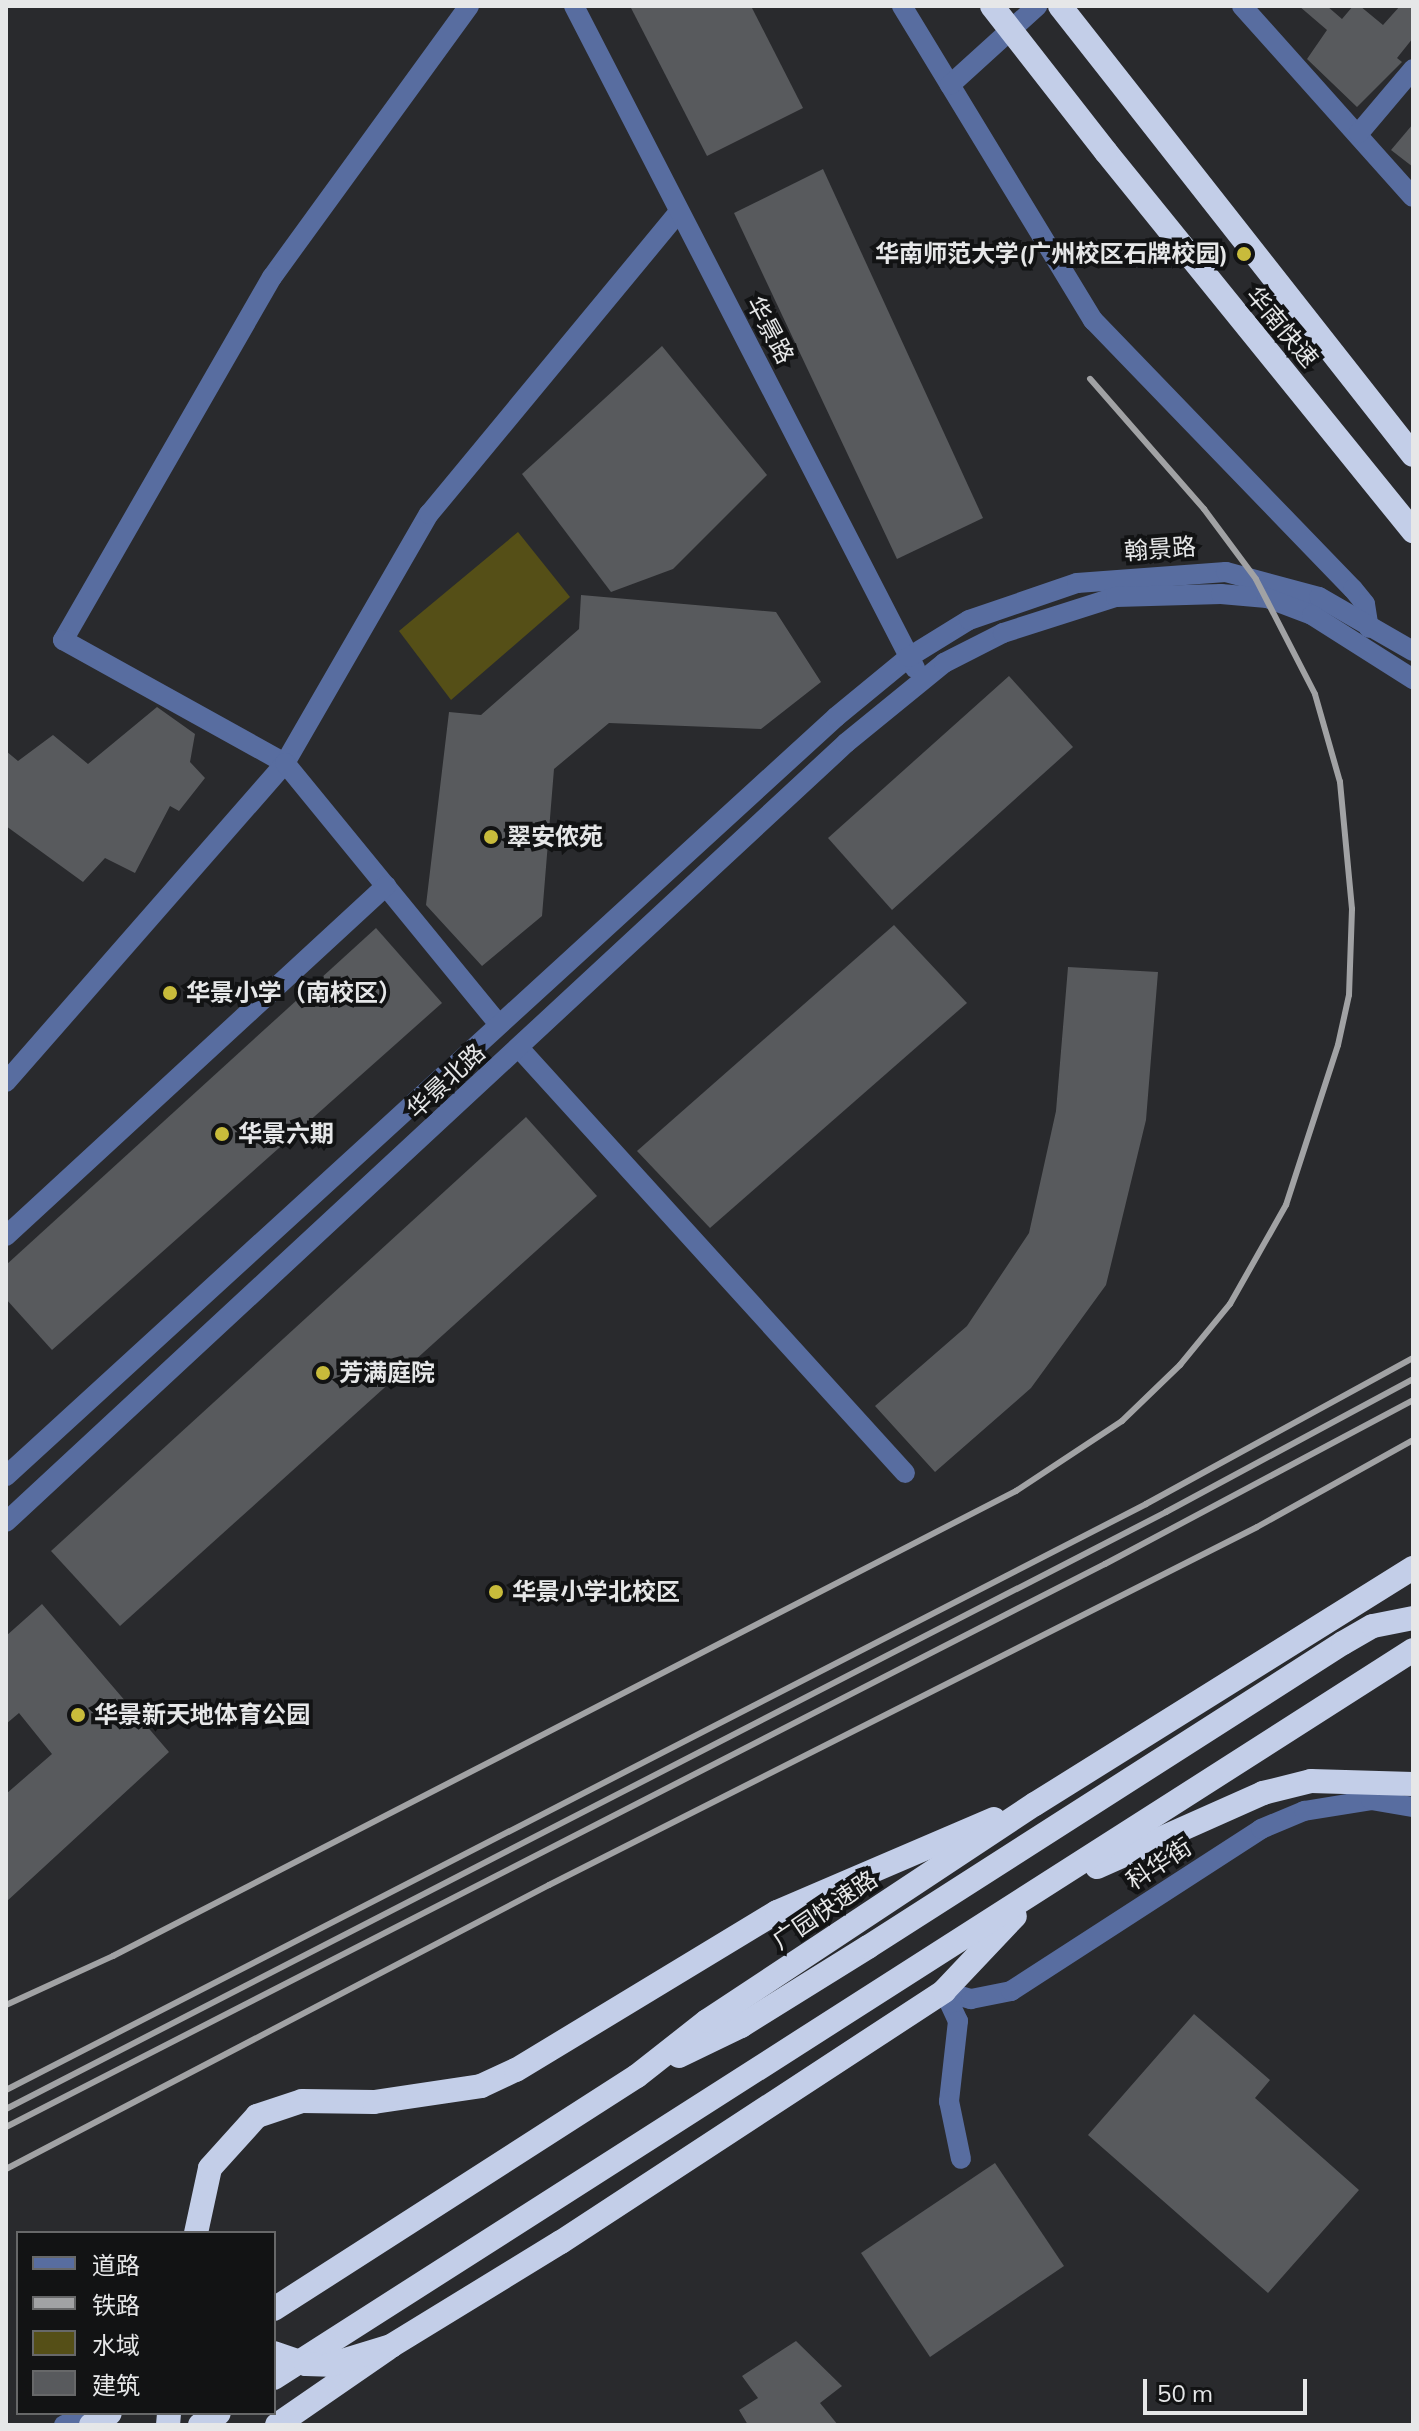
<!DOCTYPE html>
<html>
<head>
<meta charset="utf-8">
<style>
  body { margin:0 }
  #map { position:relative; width:1419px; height:2431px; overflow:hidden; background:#292a2d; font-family:Mulish,"Noto Sans SC",sans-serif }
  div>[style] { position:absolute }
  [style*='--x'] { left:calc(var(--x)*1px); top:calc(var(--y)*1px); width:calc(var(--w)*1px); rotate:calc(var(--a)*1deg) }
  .water>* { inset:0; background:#554f17 }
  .building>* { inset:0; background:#585a5d }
  .minor>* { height:20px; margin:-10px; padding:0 10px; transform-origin:10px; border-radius:10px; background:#586da0 }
  .highway>* { height:24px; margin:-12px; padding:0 12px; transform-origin:12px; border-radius:12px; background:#c3cee8 }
  .rail>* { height:6px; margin:-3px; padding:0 3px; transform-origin:3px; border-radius:3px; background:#a1a2a4 }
  .highway-bridge>* { height:24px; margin:-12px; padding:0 12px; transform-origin:12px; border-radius:12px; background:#c3cee8 }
  .dots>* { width:22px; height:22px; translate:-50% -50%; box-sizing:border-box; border:4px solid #121314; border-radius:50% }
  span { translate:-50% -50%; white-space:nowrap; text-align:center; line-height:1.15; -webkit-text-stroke:8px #121314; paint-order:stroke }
  .poi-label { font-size:24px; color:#e6e7e8; font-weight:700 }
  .right { translate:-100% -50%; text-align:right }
  .left { translate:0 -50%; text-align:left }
  .street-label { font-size:24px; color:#e6e7e8 }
  .frame { position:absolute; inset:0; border:8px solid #e6e7e8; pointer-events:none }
  .legend { position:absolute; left:16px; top:2231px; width:260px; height:184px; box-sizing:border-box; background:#121314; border:2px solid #676869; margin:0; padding:10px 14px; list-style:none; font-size:24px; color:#e6e7e8 }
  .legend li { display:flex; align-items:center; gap:16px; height:40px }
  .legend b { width:40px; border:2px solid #676869 }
  .scale { position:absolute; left:1143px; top:2379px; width:164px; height:36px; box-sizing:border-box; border:4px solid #e6e7e8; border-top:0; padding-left:10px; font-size:24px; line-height:28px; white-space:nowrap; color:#e6e7e8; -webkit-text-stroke:6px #121314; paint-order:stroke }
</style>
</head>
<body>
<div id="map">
  <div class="water">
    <i style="clip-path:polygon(518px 532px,570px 597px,451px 700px,399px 631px)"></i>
  </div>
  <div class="building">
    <i style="clip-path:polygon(630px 6px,751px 6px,803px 108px,707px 156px)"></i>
    <i style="clip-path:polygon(1299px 6px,1327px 6px,1342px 19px,1353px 6px,1360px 6px,1383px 25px,1400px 6px,1413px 6px,1413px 38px,1397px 58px,1402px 62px,1357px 107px,1307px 59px,1327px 30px)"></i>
    <i style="clip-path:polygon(1413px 124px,1413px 167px,1391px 150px)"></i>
    <i style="clip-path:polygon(823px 169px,983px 518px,897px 559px,734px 213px)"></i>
    <i style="clip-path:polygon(662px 346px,767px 475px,673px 569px,611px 592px,522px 474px)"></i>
    <i style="clip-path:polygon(581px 595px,776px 612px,821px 682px,761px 729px,609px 723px,554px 769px,542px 916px,482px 966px,426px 905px,449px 712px,481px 715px,579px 629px)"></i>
    <i style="clip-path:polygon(1009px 676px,1073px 747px,892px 910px,828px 838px)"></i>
    <i style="clip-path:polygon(157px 707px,195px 734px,190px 762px,205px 778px,179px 811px,170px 806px,135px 873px,105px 858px,83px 882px,6px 826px,6px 751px,18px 761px,53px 735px,88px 764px)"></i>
    <i style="clip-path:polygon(894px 925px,967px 1003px,710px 1228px,637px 1151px)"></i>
    <i style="clip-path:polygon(376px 928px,442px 1003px,52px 1350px,6px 1299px,6px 1265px)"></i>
    <i style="clip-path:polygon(1068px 967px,1158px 972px,1146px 1120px,1106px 1285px,1031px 1388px,935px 1472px,875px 1406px,967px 1326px,1029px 1233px,1056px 1111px)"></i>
    <i style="clip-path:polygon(526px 1117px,597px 1196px,120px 1626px,51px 1551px)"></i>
    <i style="clip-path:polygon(42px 1604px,169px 1752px,6px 1902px,6px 1794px,52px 1754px,19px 1713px,6px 1724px,6px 1636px)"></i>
    <i style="clip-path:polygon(1194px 2014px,1270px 2080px,1255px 2098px,1359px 2190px,1268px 2293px,1088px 2135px)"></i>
    <i style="clip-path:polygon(995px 2163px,1064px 2266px,930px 2357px,861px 2253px)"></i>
    <i style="clip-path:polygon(796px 2341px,842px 2386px,820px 2403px,838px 2425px,748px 2425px,739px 2410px,758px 2398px,742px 2376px)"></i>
  </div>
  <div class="minor">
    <i style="--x:469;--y:6;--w:335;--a:126"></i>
    <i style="--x:272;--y:277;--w:419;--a:119.9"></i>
    <i style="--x:63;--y:640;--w:254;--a:29"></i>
    <i style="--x:285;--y:763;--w:288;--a:-60"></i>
    <i style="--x:429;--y:514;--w:392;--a:-50.4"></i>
    <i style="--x:574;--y:6;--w:745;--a:62.75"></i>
    <i style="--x:902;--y:6;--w:368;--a:58.7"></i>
    <i style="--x:1093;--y:320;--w:374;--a:46"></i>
    <i style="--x:1353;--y:589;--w:19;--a:51"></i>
    <i style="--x:1365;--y:604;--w:24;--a:81"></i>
    <i style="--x:1242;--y:6;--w:256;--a:48.2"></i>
    <i style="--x:950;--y:85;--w:118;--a:-42.2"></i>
    <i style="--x:1359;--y:133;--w:84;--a:-49.8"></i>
    <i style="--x:519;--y:1048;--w:574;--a:47.75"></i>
    <i style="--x:6;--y:1082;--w:424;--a:-48.8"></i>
    <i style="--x:285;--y:763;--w:336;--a:50.7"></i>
    <i style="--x:6;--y:1236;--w:517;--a:-42.65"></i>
    <i style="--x:6;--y:1476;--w:1125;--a:-42.44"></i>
    <i style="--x:836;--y:717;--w:94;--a:-39.4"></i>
    <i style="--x:909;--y:657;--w:70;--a:-31.7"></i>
    <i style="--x:969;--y:620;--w:114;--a:-18.9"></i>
    <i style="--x:1077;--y:583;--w:149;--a:-4.2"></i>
    <i style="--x:1226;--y:572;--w:96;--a:15"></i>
    <i style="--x:1319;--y:597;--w:108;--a:29.9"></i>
    <i style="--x:6;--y:1522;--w:1146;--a:-42.84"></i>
    <i style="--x:846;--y:743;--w:127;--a:-39.2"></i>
    <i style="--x:944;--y:663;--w:66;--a:-27"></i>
    <i style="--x:1003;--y:633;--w:119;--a:-17.7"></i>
    <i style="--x:1116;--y:597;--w:105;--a:-1.6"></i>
    <i style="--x:1221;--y:594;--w:46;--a:5"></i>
    <i style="--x:1267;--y:598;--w:48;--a:20.7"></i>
    <i style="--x:1312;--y:615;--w:120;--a:32.4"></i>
    <i style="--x:944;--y:1991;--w:28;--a:17"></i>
    <i style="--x:971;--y:1999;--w:41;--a:-11.3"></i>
    <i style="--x:1011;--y:1991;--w:298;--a:-32.9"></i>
    <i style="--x:1261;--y:1829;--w:47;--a:-22.7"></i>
    <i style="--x:1304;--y:1811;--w:68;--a:-9.3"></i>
    <i style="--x:1371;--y:1800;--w:43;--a:9.5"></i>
    <i style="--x:944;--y:1991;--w:33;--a:65"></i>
    <i style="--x:958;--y:2021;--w:81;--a:96.4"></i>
    <i style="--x:949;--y:2101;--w:59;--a:78.3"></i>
    <i style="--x:64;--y:2425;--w:34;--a:-21"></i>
  </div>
  <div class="highway">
    <i style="--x:1060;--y:6;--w:571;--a:51.83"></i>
    <i style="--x:1106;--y:152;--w:488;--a:51"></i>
    <i style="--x:1097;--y:1867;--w:182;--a:-24"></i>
    <i style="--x:1263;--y:1793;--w:49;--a:-14"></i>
    <i style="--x:1311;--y:1781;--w:102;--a:1.7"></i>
    <i style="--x:679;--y:2056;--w:69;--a:-25.8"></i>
    <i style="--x:741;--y:2026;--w:150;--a:-31.9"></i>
    <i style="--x:868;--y:1947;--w:564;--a:-32.62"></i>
    <i style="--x:1343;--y:1643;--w:34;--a:-30"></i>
    <i style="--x:1373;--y:1626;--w:41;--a:-11.3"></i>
    <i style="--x:196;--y:2233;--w:66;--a:-77.8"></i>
    <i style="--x:210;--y:2168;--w:70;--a:-47.9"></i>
    <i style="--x:257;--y:2116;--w:47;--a:-18.4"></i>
    <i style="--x:302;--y:2101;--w:72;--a:0.8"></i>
    <i style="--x:374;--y:2102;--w:108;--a:-8.5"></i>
    <i style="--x:481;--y:2086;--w:38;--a:-25"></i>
    <i style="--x:516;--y:2070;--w:305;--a:-31.2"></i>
    <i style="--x:777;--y:1912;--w:236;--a:-23.2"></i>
    <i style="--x:561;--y:2242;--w:458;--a:-33.2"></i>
    <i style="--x:944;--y:1991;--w:103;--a:-46.6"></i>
    <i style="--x:274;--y:2309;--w:431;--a:-32.7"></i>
    <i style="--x:637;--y:2076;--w:89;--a:-38.2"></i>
    <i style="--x:707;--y:2021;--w:393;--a:-33.5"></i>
    <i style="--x:1035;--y:1804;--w:446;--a:-32"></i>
    <i style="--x:274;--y:2378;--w:1352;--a:-32.58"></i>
    <i style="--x:91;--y:2425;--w:22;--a:-32"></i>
    <i style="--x:168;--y:2425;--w:12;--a:-85"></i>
    <i style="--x:200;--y:2425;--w:22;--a:-32"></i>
    <i style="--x:277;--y:2425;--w:134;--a:-34.6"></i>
  </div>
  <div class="rail">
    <i style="--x:6;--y:2005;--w:118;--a:-24.6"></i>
    <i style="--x:113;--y:1956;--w:1016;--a:-27.25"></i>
    <i style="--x:1016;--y:1491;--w:127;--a:-33.4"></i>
    <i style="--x:1122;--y:1421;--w:81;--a:-44"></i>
    <i style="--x:1180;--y:1365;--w:79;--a:-50.7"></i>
    <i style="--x:1230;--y:1304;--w:114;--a:-60.5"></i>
    <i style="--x:1286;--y:1205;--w:168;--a:-72"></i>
    <i style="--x:1338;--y:1045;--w:51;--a:-77.6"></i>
    <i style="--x:1349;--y:995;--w:86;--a:-88"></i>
    <i style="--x:1352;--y:909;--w:128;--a:-95.4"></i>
    <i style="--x:1340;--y:782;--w:91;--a:-105.9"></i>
    <i style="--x:1315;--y:694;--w:129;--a:-117.2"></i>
    <i style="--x:1256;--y:579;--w:87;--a:-126.6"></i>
    <i style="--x:1204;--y:509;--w:173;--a:-131.2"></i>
    <i style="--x:6;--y:2090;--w:1282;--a:-27.2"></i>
    <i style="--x:1146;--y:1504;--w:304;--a:-28.7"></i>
    <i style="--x:6;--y:2109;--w:1305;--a:-27.23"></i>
    <i style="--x:1166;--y:1512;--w:281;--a:-28.3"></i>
    <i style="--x:6;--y:2127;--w:1235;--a:-27.13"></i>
    <i style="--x:1105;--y:1564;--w:349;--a:-28"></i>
    <i style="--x:6;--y:2169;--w:613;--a:-27.61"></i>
    <i style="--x:549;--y:1885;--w:793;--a:-26.82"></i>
    <i style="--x:1257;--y:1527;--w:179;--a:-29.1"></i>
  </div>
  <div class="highway-bridge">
    <i style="--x:992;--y:6;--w:185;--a:52"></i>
    <i style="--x:274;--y:2353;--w:34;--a:19"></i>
    <i style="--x:306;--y:2364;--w:23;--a:2"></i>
    <i style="--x:329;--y:2365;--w:65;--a:-17"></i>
    <i style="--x:391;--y:2346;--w:199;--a:-31.5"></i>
  </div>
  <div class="dots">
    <i style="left:1244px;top:254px;background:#c8bb3b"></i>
    <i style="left:491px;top:837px;background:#c8bb3b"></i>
    <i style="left:170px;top:993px;background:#c8bb3b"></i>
    <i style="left:222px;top:1134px;background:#c8bb3b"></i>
    <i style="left:323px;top:1373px;background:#c8bb3b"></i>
    <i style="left:496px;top:1592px;background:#c8bb3b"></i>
    <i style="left:78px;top:1715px;background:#c8bb3b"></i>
  </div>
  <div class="poi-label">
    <span class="right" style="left:1228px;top:254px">华南师范大学(广州校区石牌校园)</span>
    <span class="left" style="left:507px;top:837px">翠安侬苑</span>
    <span class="left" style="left:186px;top:993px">华景小学（南校区）</span>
    <span class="left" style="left:238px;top:1134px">华景六期</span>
    <span class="left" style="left:339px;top:1373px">芳满庭院</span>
    <span class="left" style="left:512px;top:1592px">华景小学北校区</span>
    <span class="left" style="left:94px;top:1715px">华景新天地体育公园</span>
  </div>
  <div class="street-label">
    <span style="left:1282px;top:327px;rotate:50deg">华南快速</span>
    <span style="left:770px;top:330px;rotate:62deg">华景路</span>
    <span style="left:1160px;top:549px;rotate:-4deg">翰景路</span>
    <span style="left:446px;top:1081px;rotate:-43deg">华景北路</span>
    <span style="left:1159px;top:1864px;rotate:-33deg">科华街</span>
    <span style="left:825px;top:1910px;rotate:-34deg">广园快速路</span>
  </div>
  <div class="frame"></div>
  <ul class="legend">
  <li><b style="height:10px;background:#586da0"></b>道路</li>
  <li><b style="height:10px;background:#a1a2a4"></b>铁路</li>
  <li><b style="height:22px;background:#554f17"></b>水域</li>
  <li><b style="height:22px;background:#585a5d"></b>建筑</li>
  </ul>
  <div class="scale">50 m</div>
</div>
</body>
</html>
